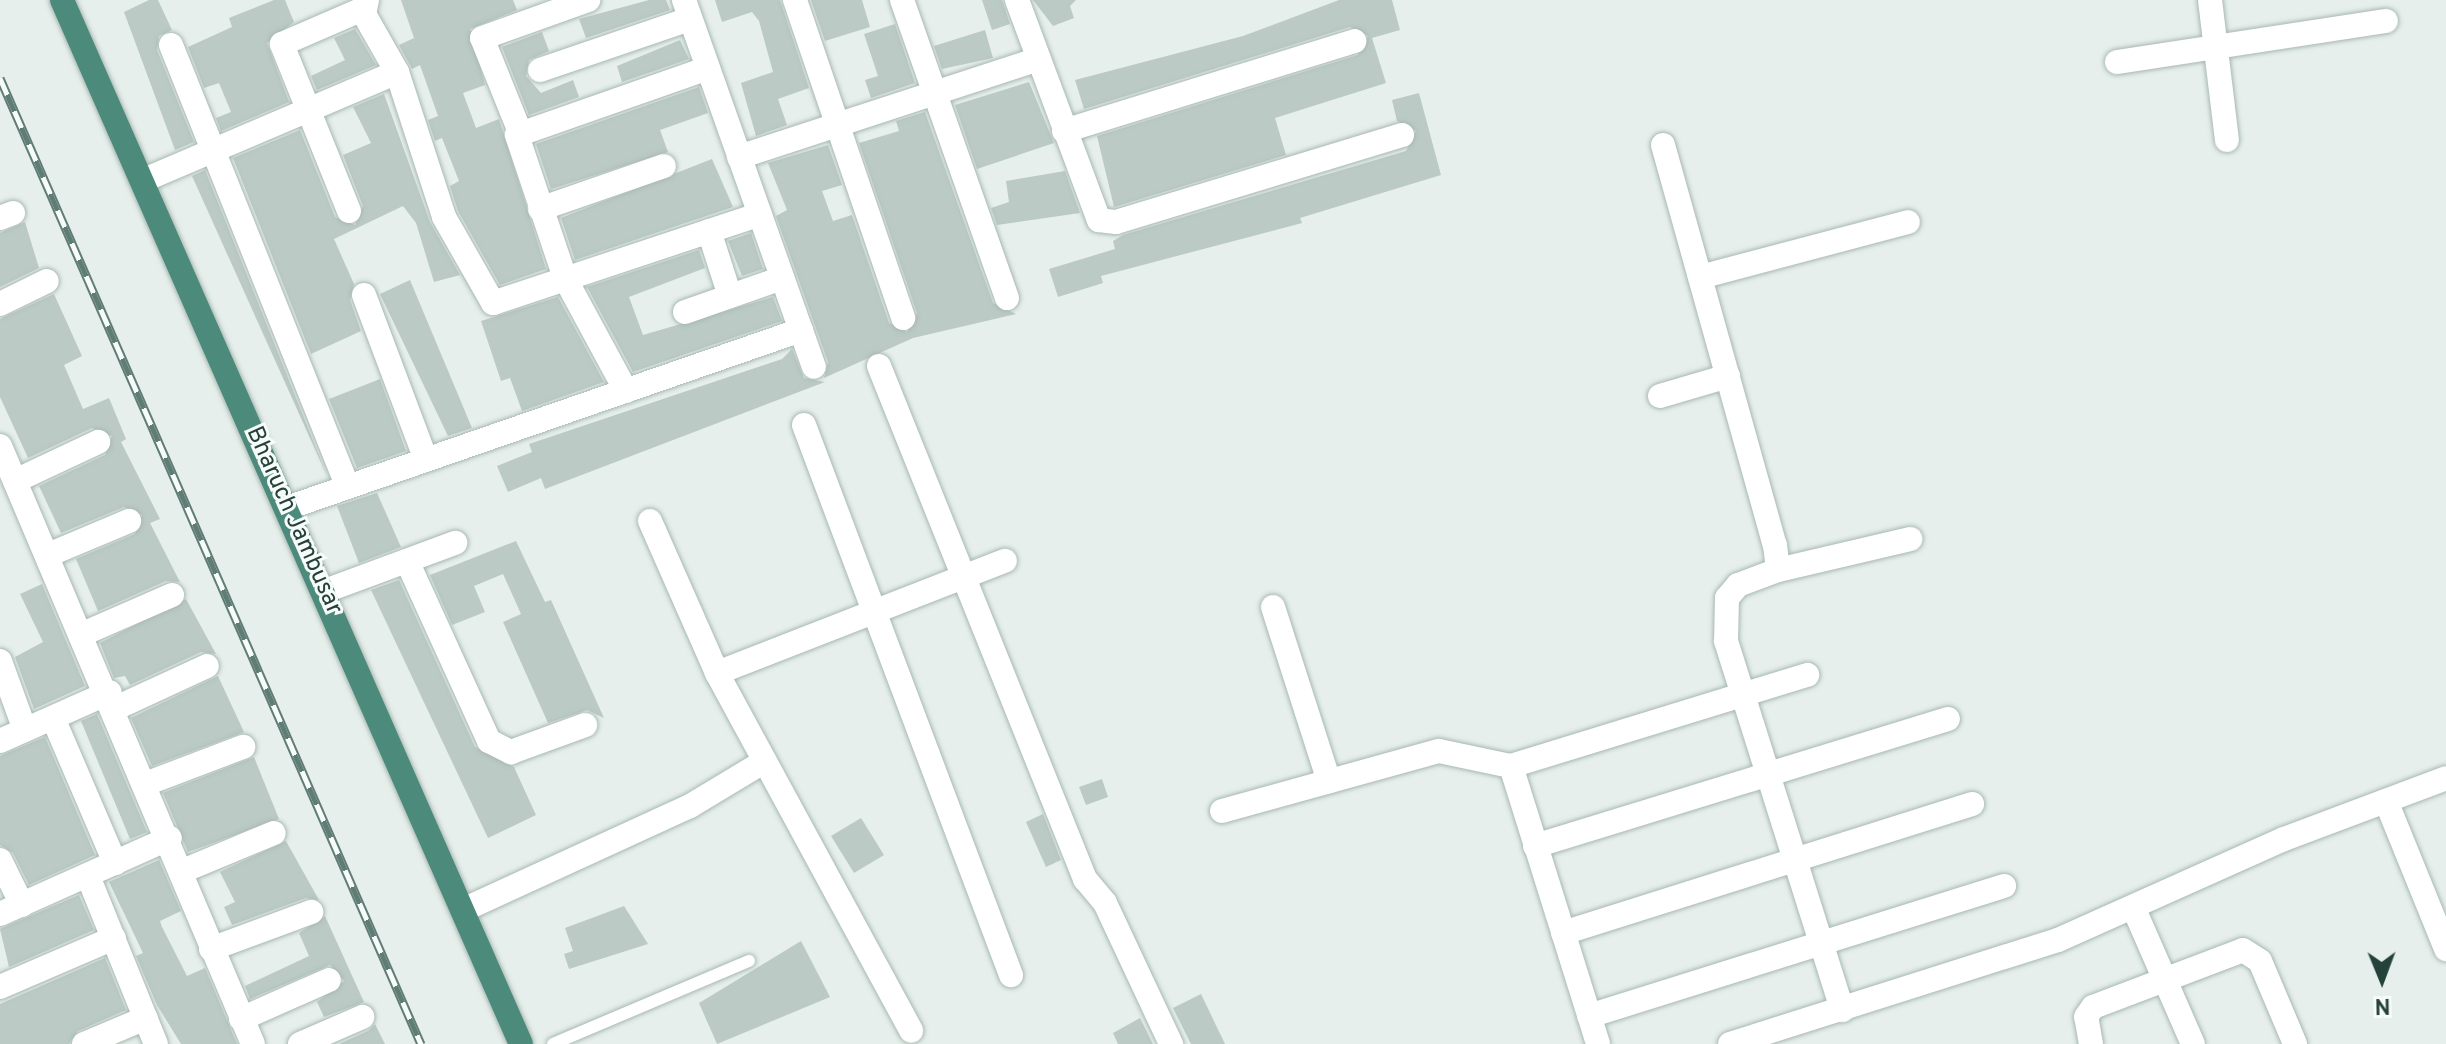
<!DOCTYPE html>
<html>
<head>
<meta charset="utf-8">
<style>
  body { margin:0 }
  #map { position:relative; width:2446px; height:1044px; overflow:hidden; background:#e6efeb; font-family:Overpass,sans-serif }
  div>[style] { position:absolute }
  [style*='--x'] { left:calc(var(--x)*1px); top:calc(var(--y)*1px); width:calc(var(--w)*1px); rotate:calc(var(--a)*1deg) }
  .building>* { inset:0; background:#bbcac4 }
  .roads { filter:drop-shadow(0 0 2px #a8b8b2) drop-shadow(0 0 2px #a8b8b2) }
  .service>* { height:12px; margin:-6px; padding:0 6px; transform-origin:6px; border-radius:6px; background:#fff }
  .minor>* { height:24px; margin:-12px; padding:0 12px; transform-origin:12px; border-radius:12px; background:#fff }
  .trunk>* { height:24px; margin:-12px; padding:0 12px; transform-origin:12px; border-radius:12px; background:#4c8a7c }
  .rail>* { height:9px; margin-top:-4.5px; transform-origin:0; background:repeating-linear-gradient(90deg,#f7fbf9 0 18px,#5f7d75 0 36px); box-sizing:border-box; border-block:2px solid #5f7d75 }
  span { translate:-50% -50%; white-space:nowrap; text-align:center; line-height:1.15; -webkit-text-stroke:6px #f7fbf9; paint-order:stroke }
  .street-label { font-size:24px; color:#24423a }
  .north { position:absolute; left:2342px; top:940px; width:80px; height:80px; -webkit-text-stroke:6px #f7fbf9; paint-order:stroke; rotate:179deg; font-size:22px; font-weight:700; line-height:32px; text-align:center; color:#24423a }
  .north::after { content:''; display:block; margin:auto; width:28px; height:36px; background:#24423a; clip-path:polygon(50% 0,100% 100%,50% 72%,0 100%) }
</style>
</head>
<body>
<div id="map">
  <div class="building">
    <i style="clip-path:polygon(149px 0,158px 0,172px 30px,159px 36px,157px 50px,194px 142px,175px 150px,124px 12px)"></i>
    <i style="clip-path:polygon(274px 0,285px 0,294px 22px,267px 43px,289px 102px,221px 131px,216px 118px,231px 112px,219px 83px,204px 88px,188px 47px,232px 27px,229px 18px)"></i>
    <i style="clip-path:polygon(401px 0,513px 0,517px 10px,470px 29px,485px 85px,463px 93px,476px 128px,499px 119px,546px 269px,500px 285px,458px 211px,450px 186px,459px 181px,442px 138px,435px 141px,428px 120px,438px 116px,420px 65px,412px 69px,399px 45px,414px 38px)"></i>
    <i style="clip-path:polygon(649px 0,666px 0,670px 10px,586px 38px,579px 19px)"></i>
    <i style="clip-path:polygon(715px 0,780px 0,809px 88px,778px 99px,787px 125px,756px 136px,741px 83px,773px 72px,759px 21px,752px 12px,722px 22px)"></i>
    <i style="clip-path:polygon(811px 0,862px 0,870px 27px,825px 41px)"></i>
    <i style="clip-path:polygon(982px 0,1002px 0,1010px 24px,992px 30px)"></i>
    <i style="clip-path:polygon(1033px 0,1076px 0,1070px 6px,1074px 18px,1053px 26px)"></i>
    <i style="clip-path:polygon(1339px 0,1392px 0,1400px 30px,1372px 38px,1386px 83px,1275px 118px,1286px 155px,1114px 207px,1097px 136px,1358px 55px,1368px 36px,1350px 27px,1084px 109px,1075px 80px,1243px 36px)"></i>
    <i style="clip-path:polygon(895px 24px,915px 83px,871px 98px,865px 80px,878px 76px,864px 34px)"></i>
    <i style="clip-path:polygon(355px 29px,376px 65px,317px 90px,311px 76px,345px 60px,334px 38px)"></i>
    <i style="clip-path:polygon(985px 30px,993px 58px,942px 69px,934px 46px)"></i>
    <i style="clip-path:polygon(542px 32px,549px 51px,529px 60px,526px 76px,541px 93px,573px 80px,579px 97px,529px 115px,502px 47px)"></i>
    <i style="clip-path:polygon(680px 40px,689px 59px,622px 82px,617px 66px)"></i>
    <i style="clip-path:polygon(1029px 82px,1054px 143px,977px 169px,955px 105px)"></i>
    <i style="clip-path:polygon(699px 87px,708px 113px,660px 130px,668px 152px,551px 189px,536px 144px)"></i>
    <i style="clip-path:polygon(1419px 93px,1441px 175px,1300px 218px,1302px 223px,1101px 276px,1103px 283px,1058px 297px,1049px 269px,1115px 249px,1113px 241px,1123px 235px,1406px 151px,1416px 131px,1397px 121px,1392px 100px)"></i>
    <i style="clip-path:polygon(384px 94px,430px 222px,460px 275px,434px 282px,416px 223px,403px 206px,334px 239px,354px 284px,350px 300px,361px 331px,311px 354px,233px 158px,300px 130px,335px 217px,355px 225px,363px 206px,343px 155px,371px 143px,353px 107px)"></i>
    <i style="clip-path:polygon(925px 112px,993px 303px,1016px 314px,913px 338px,824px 378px,828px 362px,776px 216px,787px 210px,768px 163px,828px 145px,842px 185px,822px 191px,833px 221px,852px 215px,889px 323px,907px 332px,917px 313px,859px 143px,899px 131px,896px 121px)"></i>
    <i style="clip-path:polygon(712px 159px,733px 207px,575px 260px,561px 218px)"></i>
    <i style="clip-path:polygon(205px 170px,328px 478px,192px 176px)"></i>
    <i style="clip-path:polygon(1065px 171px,1080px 213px,997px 225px,991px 208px,1009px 202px,1006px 181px)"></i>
    <i style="clip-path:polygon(25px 222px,39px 268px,0 287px,0 233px)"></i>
    <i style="clip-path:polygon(751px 233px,763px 269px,742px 276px,728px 241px)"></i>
    <i style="clip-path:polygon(699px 250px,705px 268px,629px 297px,643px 335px,773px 297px,782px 321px,633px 372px,587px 287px)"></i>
    <i style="clip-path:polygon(410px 280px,472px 428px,448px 436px,380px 294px)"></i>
    <i style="clip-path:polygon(54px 294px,82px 356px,64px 365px,83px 409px,109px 398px,126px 439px,121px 442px,160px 519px,150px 523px,180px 582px,166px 581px,98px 611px,76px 559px,135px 534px,142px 515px,124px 507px,61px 533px,39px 486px,105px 455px,112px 436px,92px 428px,28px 458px,0 397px,0 319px)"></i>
    <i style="clip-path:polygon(558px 297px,604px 382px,522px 411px,510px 378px,501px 381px,481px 321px)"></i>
    <i style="clip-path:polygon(792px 349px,804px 378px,825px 382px,545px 489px,541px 478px,508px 492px,497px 466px,532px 452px,529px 444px,782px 359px)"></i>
    <i style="clip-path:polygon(380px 379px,406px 451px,357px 468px,329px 399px)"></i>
    <i style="clip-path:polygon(377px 493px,401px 547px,359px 563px,337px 506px)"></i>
    <i style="clip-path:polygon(516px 541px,545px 602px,551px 600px,604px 718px,587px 710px,548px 723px,503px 622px,521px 614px,503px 574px,474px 586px,485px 612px,452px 625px,430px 575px)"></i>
    <i style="clip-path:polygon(399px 580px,475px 747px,514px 767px,536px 815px,488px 838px,371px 590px)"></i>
    <i style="clip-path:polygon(42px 584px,85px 686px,34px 709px,15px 657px,43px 642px,20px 594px)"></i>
    <i style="clip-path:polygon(186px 599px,216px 654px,201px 652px,130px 685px,125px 676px,114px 678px,100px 643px)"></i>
    <i style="clip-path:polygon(218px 676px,244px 732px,152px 766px,131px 718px)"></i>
    <i style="clip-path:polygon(97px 714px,147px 832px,130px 839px,81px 721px)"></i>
    <i style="clip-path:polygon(45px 737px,95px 855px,29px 885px,13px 853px,0 845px,0 756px)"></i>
    <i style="clip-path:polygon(254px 757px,279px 819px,188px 852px,163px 793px)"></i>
    <i style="clip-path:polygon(1102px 779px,1108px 797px,1086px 805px,1079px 787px)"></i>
    <i style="clip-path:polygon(1043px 814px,1061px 860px,1046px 867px,1026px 822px)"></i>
    <i style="clip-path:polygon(861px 818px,884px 855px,854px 873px,831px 836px)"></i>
    <i style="clip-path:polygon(286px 841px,319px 900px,306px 898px,232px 925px,224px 907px,235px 902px,220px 872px)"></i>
    <i style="clip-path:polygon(159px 860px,181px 911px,160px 921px,162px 927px,187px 976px,205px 968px,237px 1044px,181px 1044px,157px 1005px,136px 956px,143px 953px,109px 882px)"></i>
    <i style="clip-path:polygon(79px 895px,94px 930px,9px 967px,0 929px)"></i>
    <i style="clip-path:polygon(624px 906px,648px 944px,569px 969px,564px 954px,573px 951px,565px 928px)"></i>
    <i style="clip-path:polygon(325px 916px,364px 1002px,324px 1017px,317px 1002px,344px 981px,330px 965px,250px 999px,245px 986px,309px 956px,299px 933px)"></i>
    <i style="clip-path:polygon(801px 941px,830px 997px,717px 1044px,699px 1003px)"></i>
    <i style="clip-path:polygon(105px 958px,126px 1010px,78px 1031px,69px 1044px,0 1044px,0 1004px)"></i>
    <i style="clip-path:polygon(1201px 994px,1225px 1044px,1191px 1044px,1173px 1008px)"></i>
    <i style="clip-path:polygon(1140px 1018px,1153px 1044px,1118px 1044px,1113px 1033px)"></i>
    <i style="clip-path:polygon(375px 1024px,385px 1044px,339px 1044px,368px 1031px)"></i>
  </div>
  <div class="roads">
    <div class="service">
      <i style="--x:553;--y:1044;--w:213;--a:-23"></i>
    </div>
    <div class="minor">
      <i style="--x:367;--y:0;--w:14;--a:102"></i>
      <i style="--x:364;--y:14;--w:67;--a:60.4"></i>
      <i style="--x:397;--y:72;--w:152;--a:72"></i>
      <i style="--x:444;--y:217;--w:99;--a:60.3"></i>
      <i style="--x:493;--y:303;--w:281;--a:-18.4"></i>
      <i style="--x:684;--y:0;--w:389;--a:70.5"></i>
      <i style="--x:795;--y:0;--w:336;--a:71.2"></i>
      <i style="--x:902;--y:0;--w:316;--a:70.6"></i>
      <i style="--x:1017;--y:0;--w:235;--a:69.6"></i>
      <i style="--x:1099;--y:220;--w:17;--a:7"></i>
      <i style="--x:1116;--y:222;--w:299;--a:-16.9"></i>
      <i style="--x:2210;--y:0;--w:141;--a:83.1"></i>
      <i style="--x:171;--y:45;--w:476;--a:68.2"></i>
      <i style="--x:2117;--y:62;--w:272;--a:-8.7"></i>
      <i style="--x:540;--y:70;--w:158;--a:-18.8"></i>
      <i style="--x:1064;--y:131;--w:304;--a:-17.2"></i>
      <i style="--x:520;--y:132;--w:101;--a:-112"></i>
      <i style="--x:482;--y:38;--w:113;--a:-19.7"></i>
      <i style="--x:1663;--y:145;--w:415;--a:74.4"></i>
      <i style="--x:1775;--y:545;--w:25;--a:83"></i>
      <i style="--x:1778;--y:570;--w:43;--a:159.4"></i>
      <i style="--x:1738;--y:585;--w:17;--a:130"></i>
      <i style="--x:1727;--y:598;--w:43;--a:91.3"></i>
      <i style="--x:1726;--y:641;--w:387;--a:72.5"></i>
      <i style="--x:739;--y:157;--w:315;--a:-18.1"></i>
      <i style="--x:144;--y:180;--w:275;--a:-23.1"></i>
      <i style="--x:540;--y:209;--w:131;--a:-19.1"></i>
      <i style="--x:349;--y:211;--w:180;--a:-111.9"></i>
      <i style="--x:282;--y:44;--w:88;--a:-23.4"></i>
      <i style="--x:0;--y:218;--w:14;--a:-21"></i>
      <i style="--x:709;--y:231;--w:68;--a:72.1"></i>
      <i style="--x:1700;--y:277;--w:215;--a:-14.8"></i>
      <i style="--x:364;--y:295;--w:176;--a:69.4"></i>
      <i style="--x:0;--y:304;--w:52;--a:-26.1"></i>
      <i style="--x:685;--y:312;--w:103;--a:-19.3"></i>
      <i style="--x:879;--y:366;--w:553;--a:68.12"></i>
      <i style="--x:1085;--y:879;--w:31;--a:50"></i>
      <i style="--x:1105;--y:903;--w:156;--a:64.9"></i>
      <i style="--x:626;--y:391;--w:128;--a:-118.4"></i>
      <i style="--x:565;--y:278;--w:151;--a:-108.6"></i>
      <i style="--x:517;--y:135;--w:202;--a:-19.3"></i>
      <i style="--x:1660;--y:396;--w:71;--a:-16.4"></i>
      <i style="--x:804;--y:425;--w:588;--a:69.38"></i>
      <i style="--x:0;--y:446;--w:649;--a:67.07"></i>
      <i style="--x:15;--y:481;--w:92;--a:-25.2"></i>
      <i style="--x:287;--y:508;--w:544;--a:-19.1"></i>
      <i style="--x:650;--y:521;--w:166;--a:66.2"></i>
      <i style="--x:717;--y:673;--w:407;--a:61.5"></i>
      <i style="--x:48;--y:555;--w:88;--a:-22.8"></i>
      <i style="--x:407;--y:561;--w:198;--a:65.5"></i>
      <i style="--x:489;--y:741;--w:25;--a:27"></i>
      <i style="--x:511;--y:752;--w:79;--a:-20"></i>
      <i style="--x:1778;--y:570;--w:136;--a:-13.2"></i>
      <i style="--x:325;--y:591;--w:139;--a:-20.3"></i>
      <i style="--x:1273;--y:607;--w:183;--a:72.2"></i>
      <i style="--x:85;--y:633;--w:95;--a:-23.6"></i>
      <i style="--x:0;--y:661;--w:73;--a:70.1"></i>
      <i style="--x:717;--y:673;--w:309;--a:-21.3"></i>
      <i style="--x:116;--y:708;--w:100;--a:-24.8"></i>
      <i style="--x:53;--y:718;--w:158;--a:66.8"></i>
      <i style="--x:0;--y:741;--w:120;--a:-24"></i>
      <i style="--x:1511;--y:766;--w:291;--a:72.6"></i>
      <i style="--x:148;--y:783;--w:102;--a:-20.8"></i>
      <i style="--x:2386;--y:801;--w:160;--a:67.9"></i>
      <i style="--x:1222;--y:811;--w:225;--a:-15.5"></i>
      <i style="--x:1439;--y:751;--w:74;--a:11.8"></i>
      <i style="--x:1511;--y:766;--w:310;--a:-17.1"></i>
      <i style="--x:1535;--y:846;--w:432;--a:-17.1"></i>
      <i style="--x:0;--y:860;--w:50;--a:63.9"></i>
      <i style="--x:185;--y:870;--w:96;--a:-22.6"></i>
      <i style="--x:88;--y:876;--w:181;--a:68"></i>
      <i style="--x:2134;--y:909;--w:147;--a:66.4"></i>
      <i style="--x:463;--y:910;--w:250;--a:-24.6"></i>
      <i style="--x:690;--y:806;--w:87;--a:-31"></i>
      <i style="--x:0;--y:914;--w:186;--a:-24.1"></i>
      <i style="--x:1563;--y:933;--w:429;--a:-17.5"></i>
      <i style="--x:211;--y:949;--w:107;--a:-20.3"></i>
      <i style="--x:0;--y:987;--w:124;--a:-23.3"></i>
      <i style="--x:1589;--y:1016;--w:435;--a:-17.4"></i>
      <i style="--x:241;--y:1019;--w:96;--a:-23.9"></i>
      <i style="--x:84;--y:1044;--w:67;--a:-22.8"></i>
      <i style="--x:300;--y:1044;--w:68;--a:-23.5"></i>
      <i style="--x:1730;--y:1044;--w:344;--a:-17.6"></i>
      <i style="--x:2058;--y:940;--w:248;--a:-24.1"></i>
      <i style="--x:2284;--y:839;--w:173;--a:-20.6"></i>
      <i style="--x:2091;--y:1044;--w:27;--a:-100"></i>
      <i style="--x:2086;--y:1017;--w:12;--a:-55"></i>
      <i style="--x:2093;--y:1007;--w:160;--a:-20.8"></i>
      <i style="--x:2243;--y:950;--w:20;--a:33"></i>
      <i style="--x:2260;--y:961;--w:90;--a:67.1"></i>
    </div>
    <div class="trunk">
      <i style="--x:62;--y:0;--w:1140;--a:66.27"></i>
    </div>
  </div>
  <div class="rail">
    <i style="--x:0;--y:78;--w:1054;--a:66.45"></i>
  </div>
  <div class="street-label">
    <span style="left:293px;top:521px;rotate:66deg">Bharuch Jambusar</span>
  </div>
  <div class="north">N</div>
</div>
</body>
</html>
